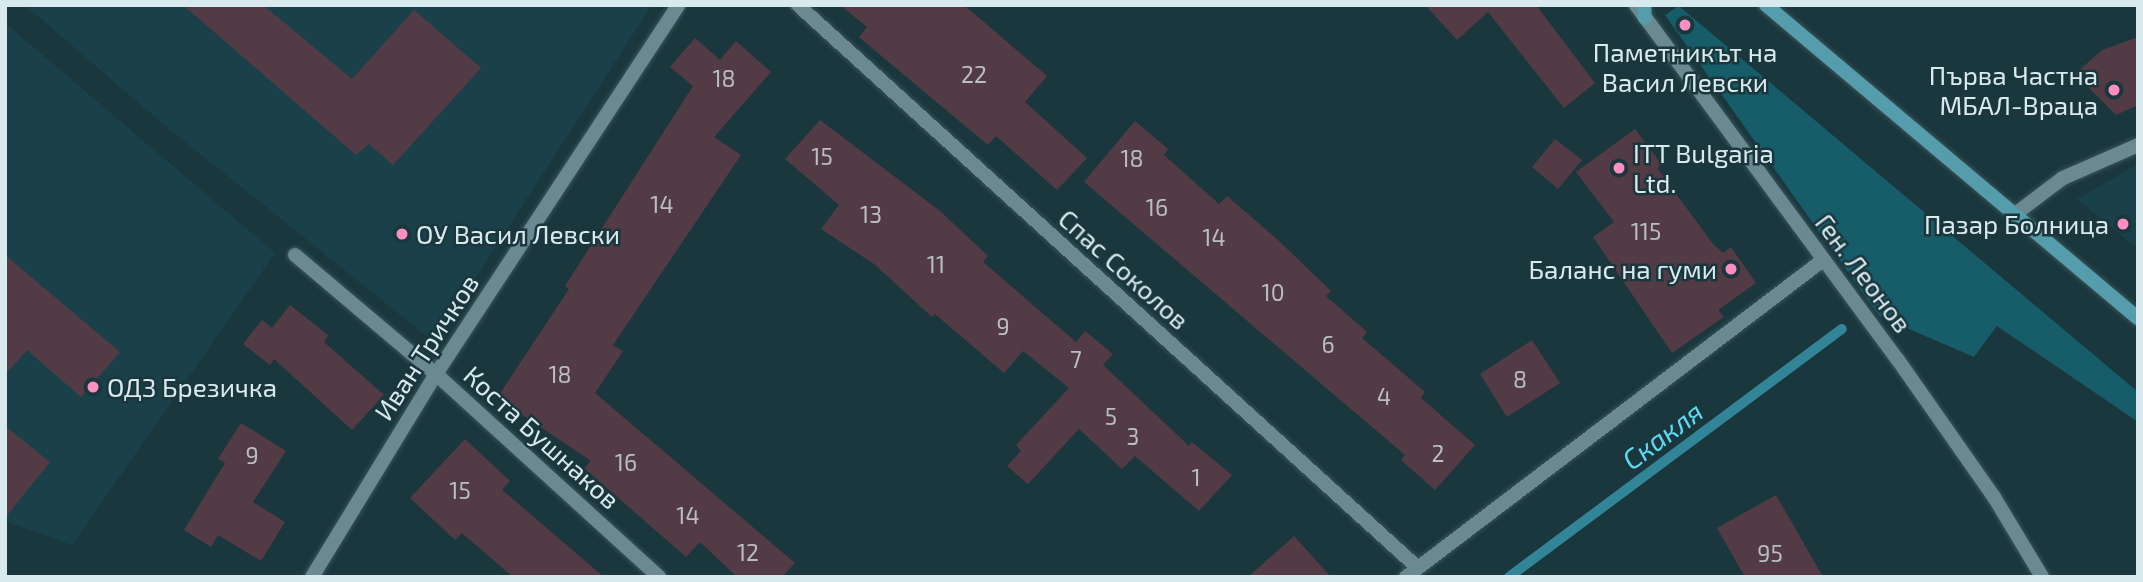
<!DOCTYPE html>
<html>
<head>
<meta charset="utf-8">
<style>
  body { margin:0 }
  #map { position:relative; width:2143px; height:582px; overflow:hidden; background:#1a373d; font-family:"Exo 2",sans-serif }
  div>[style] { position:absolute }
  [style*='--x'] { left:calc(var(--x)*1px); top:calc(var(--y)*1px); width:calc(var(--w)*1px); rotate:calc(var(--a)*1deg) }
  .built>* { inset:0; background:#1a414a }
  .green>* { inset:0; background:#175c69 }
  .stream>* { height:10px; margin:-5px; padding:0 5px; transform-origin:5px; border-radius:5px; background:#318597 }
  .building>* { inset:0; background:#533b45 }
  .roads { filter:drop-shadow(0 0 2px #395359) drop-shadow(0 0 2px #395359) }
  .street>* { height:14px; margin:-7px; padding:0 7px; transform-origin:7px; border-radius:7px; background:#6b8991 }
  .secondary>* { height:14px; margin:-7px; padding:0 7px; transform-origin:7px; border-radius:7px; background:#559dac }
  .dots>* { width:19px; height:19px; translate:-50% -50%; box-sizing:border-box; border:4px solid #1a373d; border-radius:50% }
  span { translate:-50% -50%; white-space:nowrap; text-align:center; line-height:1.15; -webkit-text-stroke:5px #1a373d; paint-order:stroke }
  .number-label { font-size:23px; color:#b8bec4 }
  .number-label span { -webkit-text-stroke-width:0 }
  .poi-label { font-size:26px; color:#d9eaee }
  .right { translate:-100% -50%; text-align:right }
  .left { translate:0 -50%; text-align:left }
  .street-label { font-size:26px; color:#d9eaee }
  .water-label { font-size:28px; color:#5fd8f2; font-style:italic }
  .frame { position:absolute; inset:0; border:7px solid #d9eaee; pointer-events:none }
</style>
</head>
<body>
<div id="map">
  <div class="built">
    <i style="clip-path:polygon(25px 5px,652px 5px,434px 342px,164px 125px)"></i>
    <i style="clip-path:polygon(5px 23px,275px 253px,72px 545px,5px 521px)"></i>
    <i style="clip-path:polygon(2138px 164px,2138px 249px,2077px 199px)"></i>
  </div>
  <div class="green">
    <i style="clip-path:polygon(1679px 6px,2138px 392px,2138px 422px,1997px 326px,1974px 357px,1879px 316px,1665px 15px)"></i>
  </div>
  <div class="stream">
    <i style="--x:1509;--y:577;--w:415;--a:-36.7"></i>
  </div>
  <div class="building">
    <i style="clip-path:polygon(183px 5px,263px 5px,352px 79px,414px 10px,481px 68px,393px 165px,369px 144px,356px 155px)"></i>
    <i style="clip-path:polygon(840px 5px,964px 5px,1047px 76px,1025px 102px,1087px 158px,1057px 190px,996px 136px,988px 145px,897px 69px,859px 37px,867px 27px)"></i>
    <i style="clip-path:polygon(1425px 5px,1536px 5px,1595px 83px,1564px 108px,1488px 12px,1457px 40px)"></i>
    <i style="clip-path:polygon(2138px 37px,2138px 105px,2116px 115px,2075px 74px,2102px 50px)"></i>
    <i style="clip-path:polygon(695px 38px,720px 60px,736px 41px,771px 72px,714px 137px,741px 155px,613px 345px,623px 351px,595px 393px,795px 563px,782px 577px,737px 577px,700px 542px,686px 557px,584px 468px,591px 461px,497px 398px,569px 289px,565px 286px,693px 86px,670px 67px)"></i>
    <i style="clip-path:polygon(820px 120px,940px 211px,988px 256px,983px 262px,1076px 342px,1085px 331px,1113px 354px,1103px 365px,1189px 446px,1192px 442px,1232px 475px,1199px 511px,1135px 456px,1122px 469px,1079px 429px,1028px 484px,1007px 466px,1021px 451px,1016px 445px,1069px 388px,1023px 351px,1004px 373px,935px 314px,932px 317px,874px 264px,821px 229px,839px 205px,785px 159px)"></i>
    <i style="clip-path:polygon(1135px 121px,1168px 149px,1164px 155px,1219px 204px,1227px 196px,1278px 240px,1331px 291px,1326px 296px,1367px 332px,1362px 338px,1425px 392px,1421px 398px,1475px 445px,1435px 490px,1401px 460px,1405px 455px,1084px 182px)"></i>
    <i style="clip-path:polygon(1635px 129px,1662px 165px,1657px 168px,1713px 244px,1723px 253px,1731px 247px,1756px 283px,1718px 310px,1724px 317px,1672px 353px,1593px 237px,1614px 222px,1576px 172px)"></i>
    <i style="clip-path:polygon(1555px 139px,1582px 160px,1558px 189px,1532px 167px)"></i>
    <i style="clip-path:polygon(5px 255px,120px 352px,81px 397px,27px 350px,5px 375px)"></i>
    <i style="clip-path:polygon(290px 305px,328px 335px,324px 342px,384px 395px,352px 430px,274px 359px,270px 365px,243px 344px,262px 320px,272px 328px)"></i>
    <i style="clip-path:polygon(1532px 340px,1560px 383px,1507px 417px,1480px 374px)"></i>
    <i style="clip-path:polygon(241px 423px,286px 451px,253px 502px,285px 522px,261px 561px,218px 535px,211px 547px,184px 530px,225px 463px,218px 459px)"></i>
    <i style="clip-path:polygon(5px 426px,50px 462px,5px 518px)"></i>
    <i style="clip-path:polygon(465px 439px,510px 481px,502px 490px,604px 577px,513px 577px,462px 533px,455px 540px,410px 498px)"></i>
    <i style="clip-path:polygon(1776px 495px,1823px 577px,1745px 577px,1717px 528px)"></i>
    <i style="clip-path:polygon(1294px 536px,1331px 577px,1248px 577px)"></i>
  </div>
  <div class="roads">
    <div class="street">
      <i style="--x:798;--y:5;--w:837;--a:42.24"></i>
      <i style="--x:1636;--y:5;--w:441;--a:53.6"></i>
      <i style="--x:1898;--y:360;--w:167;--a:55"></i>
      <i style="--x:1994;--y:497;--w:93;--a:59"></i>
      <i style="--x:2014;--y:215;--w:61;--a:-37.1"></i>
      <i style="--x:2063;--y:178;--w:82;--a:-23.7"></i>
      <i style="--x:295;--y:255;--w:185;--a:40.2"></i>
      <i style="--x:436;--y:374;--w:302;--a:42.3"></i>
      <i style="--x:312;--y:577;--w:238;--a:-58.6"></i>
      <i style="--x:436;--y:374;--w:441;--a:-56.7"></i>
      <i style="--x:1406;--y:577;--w:524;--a:-37.24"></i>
    </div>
    <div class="secondary">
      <i style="--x:1644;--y:5;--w:13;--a:86"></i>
      <i style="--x:1766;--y:5;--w:486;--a:40.1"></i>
    </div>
  </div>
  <div class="dots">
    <i style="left:1685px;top:25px;background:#fc8fc1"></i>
    <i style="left:2114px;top:90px;background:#fc8fc1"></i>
    <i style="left:1619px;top:168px;background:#fc8fc1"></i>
    <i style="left:2123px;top:224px;background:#fc8fc1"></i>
    <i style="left:402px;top:234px;background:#fc8fc1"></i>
    <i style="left:1731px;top:269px;background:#fc8fc1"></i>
    <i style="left:93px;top:387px;background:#fc8fc1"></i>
  </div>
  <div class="number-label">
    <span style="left:974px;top:74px">22</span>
    <span style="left:724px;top:78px">18</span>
    <span style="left:822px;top:156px">15</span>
    <span style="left:1132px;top:158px">18</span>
    <span style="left:662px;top:204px">14</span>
    <span style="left:1157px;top:207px">16</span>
    <span style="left:871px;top:214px">13</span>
    <span style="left:1646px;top:231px">115</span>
    <span style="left:1214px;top:237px">14</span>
    <span style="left:936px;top:264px">11</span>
    <span style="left:1273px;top:292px">10</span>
    <span style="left:1003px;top:326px">9</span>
    <span style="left:1328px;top:344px">6</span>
    <span style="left:1076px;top:359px">7</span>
    <span style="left:560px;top:374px">18</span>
    <span style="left:1520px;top:379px">8</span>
    <span style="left:1384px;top:396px">4</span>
    <span style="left:1111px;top:416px">5</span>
    <span style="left:1133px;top:436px">3</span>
    <span style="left:1438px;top:453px">2</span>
    <span style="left:252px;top:455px">9</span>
    <span style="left:626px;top:462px">16</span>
    <span style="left:1196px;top:477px">1</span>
    <span style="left:460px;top:490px">15</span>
    <span style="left:688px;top:515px">14</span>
    <span style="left:748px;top:552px">12</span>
    <span style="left:1770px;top:553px">95</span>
  </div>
  <div class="poi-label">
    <span style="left:1685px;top:67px">Паметникът на<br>Васил Левски</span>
    <span class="right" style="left:2098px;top:90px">Първа Частна<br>МБАЛ-Враца</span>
    <span class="left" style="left:1633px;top:168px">ITT Bulgaria<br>Ltd.</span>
    <span class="right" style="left:2109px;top:224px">Пазар Болница</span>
    <span class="left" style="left:416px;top:234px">ОУ Васил Левски</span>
    <span class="right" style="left:1717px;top:269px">Баланс на гуми</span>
    <span class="left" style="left:107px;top:387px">ОДЗ Брезичка</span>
  </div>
  <div class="street-label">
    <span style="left:1124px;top:269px;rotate:42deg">Спас Соколов</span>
    <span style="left:1864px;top:273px;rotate:53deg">Ген. Леонов</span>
    <span style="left:426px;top:347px;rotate:-57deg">Иван Тричков</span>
    <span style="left:542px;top:437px;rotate:42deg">Коста Бушнаков</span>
  </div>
  <div class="water-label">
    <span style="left:1662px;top:435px;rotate:-37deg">Скакля</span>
  </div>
  <div class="frame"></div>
</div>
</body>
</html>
